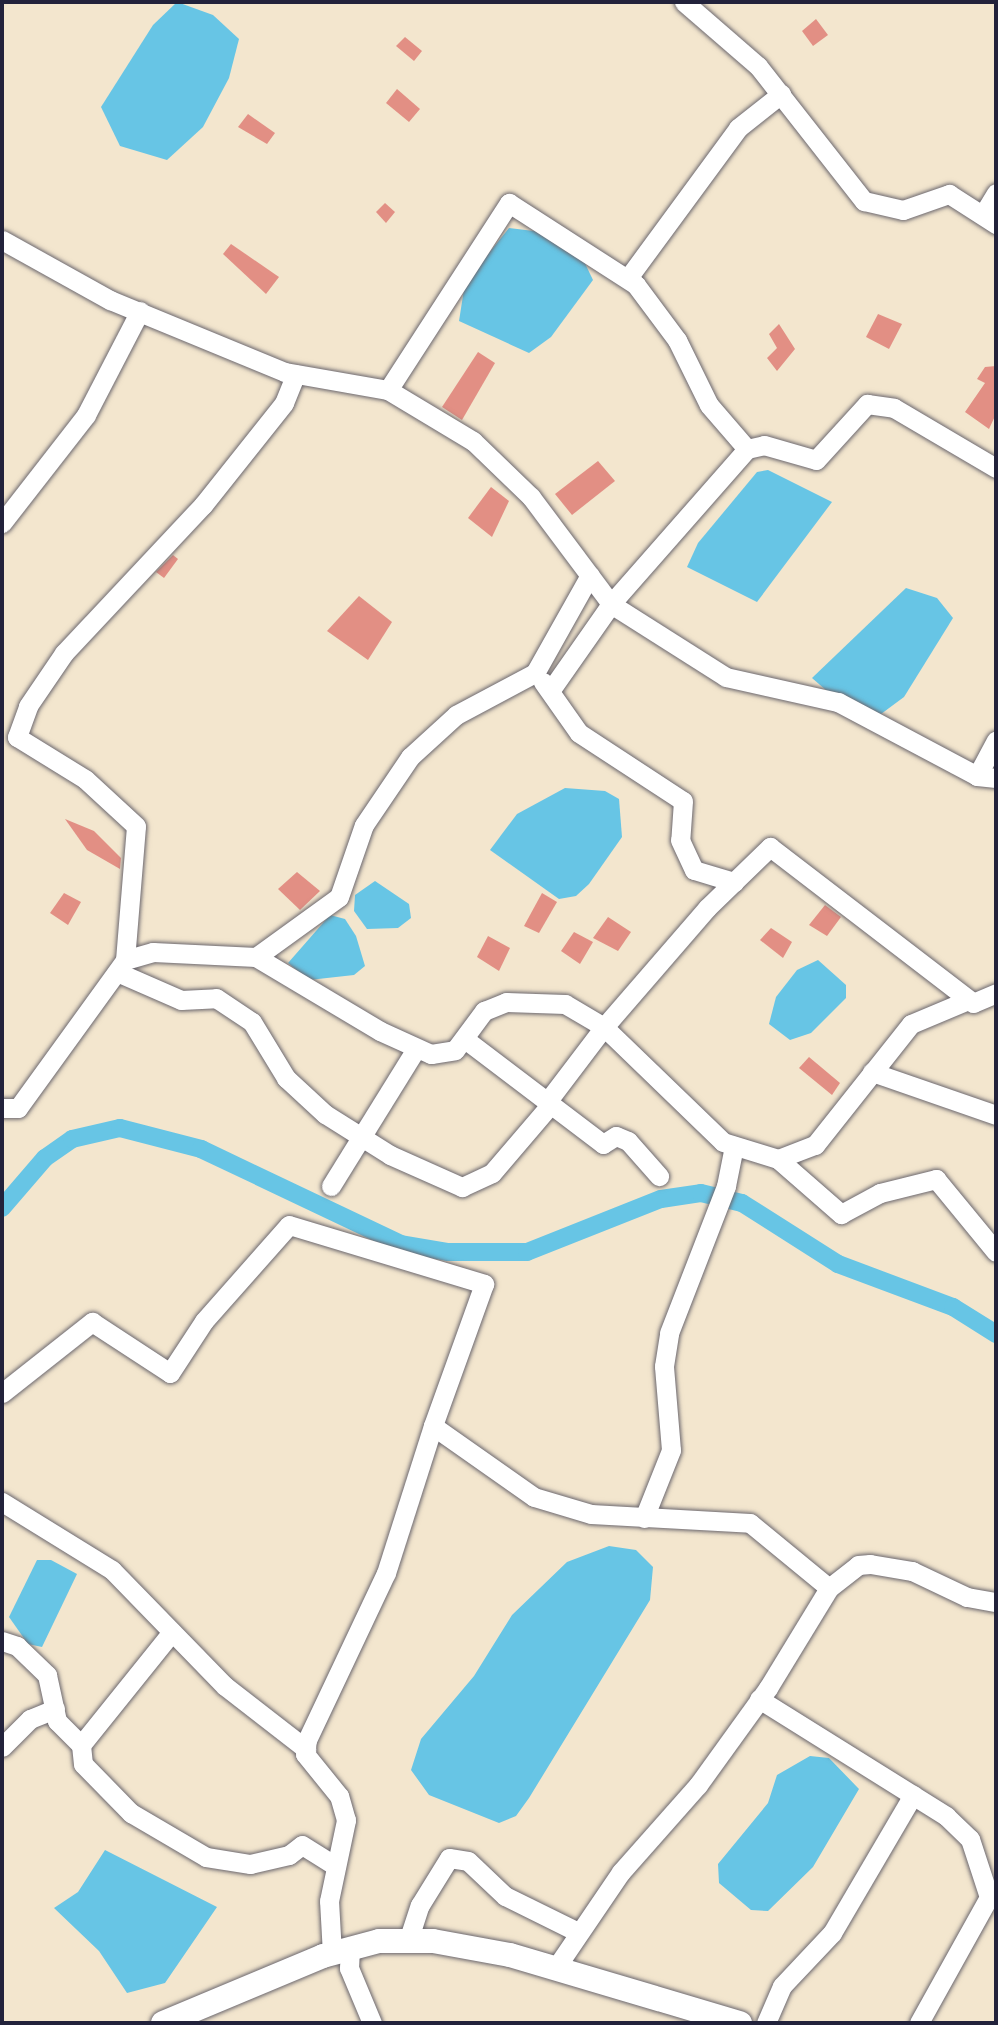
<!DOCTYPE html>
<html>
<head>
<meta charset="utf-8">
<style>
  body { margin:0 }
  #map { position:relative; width:998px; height:2025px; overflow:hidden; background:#f3e6ce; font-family:Kalam,sans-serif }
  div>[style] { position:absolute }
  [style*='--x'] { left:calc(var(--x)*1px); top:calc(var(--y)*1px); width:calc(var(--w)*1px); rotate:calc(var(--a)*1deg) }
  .water>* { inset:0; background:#67c5e5 }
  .canal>* { height:18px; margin:-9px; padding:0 9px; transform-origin:9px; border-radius:9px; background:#67c5e5 }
  .building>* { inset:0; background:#e28f84 }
  .roads { filter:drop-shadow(0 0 2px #6b676e) drop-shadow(0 0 2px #6b676e) }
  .minor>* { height:19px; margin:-9.5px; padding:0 9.5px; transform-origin:9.5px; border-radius:9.5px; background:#fff }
  .tertiary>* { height:24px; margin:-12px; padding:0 12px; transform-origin:12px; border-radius:12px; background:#fff }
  span { translate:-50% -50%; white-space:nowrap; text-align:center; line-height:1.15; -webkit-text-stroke:6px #fff; paint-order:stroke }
  .frame { position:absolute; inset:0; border:4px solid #22223b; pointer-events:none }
</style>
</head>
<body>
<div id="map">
  <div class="water">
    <i style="clip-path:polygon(177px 2px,213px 15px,239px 39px,229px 78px,203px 127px,167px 160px,120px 146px,101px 107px,153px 25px)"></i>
    <i style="clip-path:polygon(509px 228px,542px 232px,580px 253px,593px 280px,551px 337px,529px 353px,459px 321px,465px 283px)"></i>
    <i style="clip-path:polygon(768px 470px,832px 502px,757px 602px,687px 567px,698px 543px,757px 472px)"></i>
    <i style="clip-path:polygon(906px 588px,937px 598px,953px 618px,904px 697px,881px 714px,827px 691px,812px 678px)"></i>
    <i style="clip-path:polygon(565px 788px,605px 791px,619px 799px,622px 837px,589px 884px,576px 896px,559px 899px,490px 850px,517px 814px)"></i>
    <i style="clip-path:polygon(375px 881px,409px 904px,411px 918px,398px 928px,367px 929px,354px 911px,355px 895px)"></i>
    <i style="clip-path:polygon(330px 915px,345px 919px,356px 936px,365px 966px,354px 975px,309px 980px,288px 963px)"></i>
    <i style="clip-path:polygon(818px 960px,846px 985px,846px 998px,811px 1033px,790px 1040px,769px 1024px,776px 997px,797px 970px)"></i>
    <i style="clip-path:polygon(609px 1546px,636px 1550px,653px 1567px,650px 1600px,529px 1798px,516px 1816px,499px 1823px,429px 1795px,411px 1770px,421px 1739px,474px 1676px,512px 1615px,567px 1562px)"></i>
    <i style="clip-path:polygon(37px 1560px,51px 1560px,77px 1574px,42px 1647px,28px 1644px,9px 1617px)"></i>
    <i style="clip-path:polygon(810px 1756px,829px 1758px,859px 1789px,813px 1867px,768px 1911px,751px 1910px,719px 1883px,718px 1864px,768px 1803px,777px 1775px)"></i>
    <i style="clip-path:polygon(105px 1850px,217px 1907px,165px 1983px,127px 1993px,99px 1951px,54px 1908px,78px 1892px)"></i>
  </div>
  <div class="canal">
    <i style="--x:2;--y:1208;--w:66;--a:-49.3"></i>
    <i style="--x:45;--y:1158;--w:33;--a:-35"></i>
    <i style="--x:72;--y:1139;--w:49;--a:-12.9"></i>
    <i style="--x:120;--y:1128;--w:84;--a:14.5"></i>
    <i style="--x:201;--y:1149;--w:221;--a:25.4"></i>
    <i style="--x:401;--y:1244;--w:48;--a:9.7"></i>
    <i style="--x:448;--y:1252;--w:79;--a:0"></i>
    <i style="--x:527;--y:1252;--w:144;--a:-21.6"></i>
    <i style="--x:661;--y:1199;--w:40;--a:-8.5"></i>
    <i style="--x:701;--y:1193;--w:42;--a:13.7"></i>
    <i style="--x:742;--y:1203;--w:114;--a:32.4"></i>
    <i style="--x:838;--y:1264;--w:123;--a:20.5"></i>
    <i style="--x:953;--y:1307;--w:51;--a:32.1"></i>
  </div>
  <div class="building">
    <i style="clip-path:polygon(816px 19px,828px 35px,813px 46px,802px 31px)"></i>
    <i style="clip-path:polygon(405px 37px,422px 51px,414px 61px,396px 46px)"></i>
    <i style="clip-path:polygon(397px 89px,420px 109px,409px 122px,386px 103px)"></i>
    <i style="clip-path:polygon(248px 114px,275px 133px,267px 144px,238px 127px)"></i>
    <i style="clip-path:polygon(385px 203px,395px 212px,386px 223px,376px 212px)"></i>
    <i style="clip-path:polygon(231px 244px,279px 277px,266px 294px,223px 254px)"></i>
    <i style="clip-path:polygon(878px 314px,902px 324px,889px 349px,866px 337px)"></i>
    <i style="clip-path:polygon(779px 324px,795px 349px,777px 371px,767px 358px,777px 348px,769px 334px)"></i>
    <i style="clip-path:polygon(478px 352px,495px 363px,462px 420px,442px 407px)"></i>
    <i style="clip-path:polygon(996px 366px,996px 414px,989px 429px,965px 412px,985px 383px,977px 379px,985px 367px)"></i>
    <i style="clip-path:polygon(598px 461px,615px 481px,572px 515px,555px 494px)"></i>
    <i style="clip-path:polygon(491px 487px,509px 501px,492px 537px,468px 518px)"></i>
    <i style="clip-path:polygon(173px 555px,178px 559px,164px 578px,156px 572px)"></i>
    <i style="clip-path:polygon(359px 596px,392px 622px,368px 660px,327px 631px)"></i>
    <i style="clip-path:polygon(65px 819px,94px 831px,121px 858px,120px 869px,87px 850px)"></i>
    <i style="clip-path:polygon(297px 872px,320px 891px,300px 910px,278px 889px)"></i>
    <i style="clip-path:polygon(64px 893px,81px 902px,68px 925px,50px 913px)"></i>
    <i style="clip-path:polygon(542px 893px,557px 902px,539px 933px,524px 926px)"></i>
    <i style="clip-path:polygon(825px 905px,841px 917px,827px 936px,809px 925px)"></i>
    <i style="clip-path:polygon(608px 917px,631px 932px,618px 951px,593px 938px)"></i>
    <i style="clip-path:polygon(771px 928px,792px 942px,783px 958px,760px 940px)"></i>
    <i style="clip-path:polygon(574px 932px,593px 942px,580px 964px,561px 951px)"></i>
    <i style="clip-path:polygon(488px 936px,510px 948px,499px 971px,477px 957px)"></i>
    <i style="clip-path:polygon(809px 1057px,840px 1083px,832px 1095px,799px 1068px)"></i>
  </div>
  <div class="roads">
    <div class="minor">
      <i style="--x:684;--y:2;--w:98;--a:40.9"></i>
      <i style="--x:758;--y:66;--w:172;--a:51.9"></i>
      <i style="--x:864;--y:201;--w:40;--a:13"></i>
      <i style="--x:903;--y:210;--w:49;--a:-19.2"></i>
      <i style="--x:949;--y:194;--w:56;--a:32.6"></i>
      <i style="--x:984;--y:213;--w:23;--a:-59"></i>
      <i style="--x:2;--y:240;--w:124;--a:29.1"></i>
      <i style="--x:110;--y:300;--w:189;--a:22.4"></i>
      <i style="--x:285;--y:372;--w:105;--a:9.9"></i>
      <i style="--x:388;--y:390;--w:99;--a:31"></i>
      <i style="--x:473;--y:441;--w:81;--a:44"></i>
      <i style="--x:531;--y:497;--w:134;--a:53.2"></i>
      <i style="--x:611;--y:604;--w:136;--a:32.4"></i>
      <i style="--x:726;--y:677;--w:115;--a:12.6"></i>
      <i style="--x:838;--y:702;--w:157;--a:28"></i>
      <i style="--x:977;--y:776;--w:19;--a:6"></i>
      <i style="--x:628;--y:278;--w:186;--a:-53.7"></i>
      <i style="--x:738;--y:128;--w:55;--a:-38.3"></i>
      <i style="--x:388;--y:390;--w:223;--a:-57.1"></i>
      <i style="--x:509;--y:203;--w:151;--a:32.8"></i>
      <i style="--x:636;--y:285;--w:69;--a:53.3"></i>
      <i style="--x:677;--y:340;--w:72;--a:63.8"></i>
      <i style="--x:709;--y:405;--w:58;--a:49.2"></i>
      <i style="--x:747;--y:449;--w:206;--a:131.3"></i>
      <i style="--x:611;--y:604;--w:106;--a:125"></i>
      <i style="--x:747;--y:449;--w:17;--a:-13"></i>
      <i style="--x:764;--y:445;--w:54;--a:16.1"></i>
      <i style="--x:816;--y:460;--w:76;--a:-47.7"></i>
      <i style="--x:867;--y:404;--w:27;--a:8"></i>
      <i style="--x:894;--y:408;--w:118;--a:30.5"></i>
      <i style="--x:2;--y:523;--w:137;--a:-52.1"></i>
      <i style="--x:86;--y:415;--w:117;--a:-62.6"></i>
      <i style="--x:543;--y:682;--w:62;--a:54.8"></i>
      <i style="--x:579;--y:733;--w:124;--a:33.2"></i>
      <i style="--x:683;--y:801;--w:39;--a:94"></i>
      <i style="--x:680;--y:840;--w:33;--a:65"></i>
      <i style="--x:694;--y:870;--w:42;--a:16.7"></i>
      <i style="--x:977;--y:776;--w:40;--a:-62"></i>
      <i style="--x:256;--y:957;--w:102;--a:-35.9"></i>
      <i style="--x:339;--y:897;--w:76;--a:-70.9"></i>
      <i style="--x:364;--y:825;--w:82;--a:-55.9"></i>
      <i style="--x:410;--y:757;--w:62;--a:-42.4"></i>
      <i style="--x:456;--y:715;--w:89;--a:-28"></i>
      <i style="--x:535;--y:673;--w:112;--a:-60.7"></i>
      <i style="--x:125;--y:960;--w:134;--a:-85.3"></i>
      <i style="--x:136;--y:826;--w:69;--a:-137.3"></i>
      <i style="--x:85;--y:779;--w:80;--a:-148.3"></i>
      <i style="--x:17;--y:737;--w:33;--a:-70"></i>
      <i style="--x:28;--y:706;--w:64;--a:-55.8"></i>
      <i style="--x:64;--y:653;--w:203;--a:-46.8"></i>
      <i style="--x:203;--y:505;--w:130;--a:-51.5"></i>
      <i style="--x:284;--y:403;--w:31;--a:-68"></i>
      <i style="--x:117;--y:972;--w:70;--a:23.6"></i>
      <i style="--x:181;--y:1000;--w:35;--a:-3"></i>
      <i style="--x:216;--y:998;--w:43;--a:33.7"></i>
      <i style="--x:252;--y:1022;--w:66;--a:58.7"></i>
      <i style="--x:286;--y:1078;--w:53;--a:42.7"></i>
      <i style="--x:325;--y:1114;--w:77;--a:32.2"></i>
      <i style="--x:390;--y:1155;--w:79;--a:24"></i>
      <i style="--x:462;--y:1187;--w:33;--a:-25"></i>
      <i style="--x:492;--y:1173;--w:89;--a:-49.5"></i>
      <i style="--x:466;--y:1040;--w:172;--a:37.2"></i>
      <i style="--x:603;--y:1144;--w:15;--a:-32"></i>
      <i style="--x:616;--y:1136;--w:13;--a:23"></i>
      <i style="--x:628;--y:1141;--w:47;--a:48.5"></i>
      <i style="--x:872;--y:1072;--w:131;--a:19.1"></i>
      <i style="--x:547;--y:1102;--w:94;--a:-52.8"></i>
      <i style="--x:604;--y:1027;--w:165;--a:44"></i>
      <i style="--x:723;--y:1142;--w:58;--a:17.2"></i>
      <i style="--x:778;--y:1159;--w:84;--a:41.1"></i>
      <i style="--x:841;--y:1214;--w:44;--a:-28.3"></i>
      <i style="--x:880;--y:1193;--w:58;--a:-14"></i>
      <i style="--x:936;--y:1179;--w:94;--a:50.6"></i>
      <i style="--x:2;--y:1108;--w:16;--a:0"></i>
      <i style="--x:18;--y:1108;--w:183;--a:-54.1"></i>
      <i style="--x:125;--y:960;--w:29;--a:-16"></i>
      <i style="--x:153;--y:952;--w:103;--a:2.8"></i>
      <i style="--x:256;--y:957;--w:144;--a:30.8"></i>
      <i style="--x:380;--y:1031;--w:56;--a:24.3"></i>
      <i style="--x:431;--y:1054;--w:24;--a:-9"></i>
      <i style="--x:455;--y:1050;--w:49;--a:-53.4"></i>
      <i style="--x:484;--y:1011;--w:24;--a:-22"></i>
      <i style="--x:506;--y:1002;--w:59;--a:1.9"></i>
      <i style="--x:565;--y:1004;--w:45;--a:30.5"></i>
      <i style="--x:604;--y:1027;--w:157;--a:-49.1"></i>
      <i style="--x:707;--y:908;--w:88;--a:-44.1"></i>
      <i style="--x:770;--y:847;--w:256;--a:37.5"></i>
      <i style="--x:973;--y:1003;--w:25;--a:-23"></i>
      <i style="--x:778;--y:1159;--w:40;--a:-21"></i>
      <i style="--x:815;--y:1145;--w:154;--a:-51.6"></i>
      <i style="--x:911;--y:1024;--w:62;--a:-22.8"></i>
      <i style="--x:331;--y:1186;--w:161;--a:-58.2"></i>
      <i style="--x:2;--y:1393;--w:115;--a:-38.3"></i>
      <i style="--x:92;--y:1322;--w:93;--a:33.2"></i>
      <i style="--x:170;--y:1373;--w:62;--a:-56.8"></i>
      <i style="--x:204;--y:1321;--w:128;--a:-48.5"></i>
      <i style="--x:289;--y:1225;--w:204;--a:16.8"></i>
      <i style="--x:484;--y:1284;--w:151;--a:109.8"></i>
      <i style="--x:433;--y:1426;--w:123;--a:35.1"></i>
      <i style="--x:534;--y:1497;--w:59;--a:16.6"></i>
      <i style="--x:591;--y:1514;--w:159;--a:3.2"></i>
      <i style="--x:750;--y:1523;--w:102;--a:39.4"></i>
      <i style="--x:829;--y:1588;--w:37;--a:-38"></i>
      <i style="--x:858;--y:1565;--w:12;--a:-5"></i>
      <i style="--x:870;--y:1564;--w:43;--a:9.5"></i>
      <i style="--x:912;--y:1571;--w:61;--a:25.3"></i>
      <i style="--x:967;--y:1597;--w:29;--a:10"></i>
      <i style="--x:2;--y:1502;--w:129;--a:31.7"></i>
      <i style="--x:112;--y:1570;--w:162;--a:45.8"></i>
      <i style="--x:225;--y:1686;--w:103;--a:37.9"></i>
      <i style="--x:644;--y:1518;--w:73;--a:-68.3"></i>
      <i style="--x:671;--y:1450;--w:84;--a:-94.8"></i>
      <i style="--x:664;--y:1366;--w:33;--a:-81"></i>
      <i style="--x:669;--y:1333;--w:158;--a:-68.8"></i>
      <i style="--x:726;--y:1186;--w:41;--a:-78.7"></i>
      <i style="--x:2;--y:1641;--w:16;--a:18"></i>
      <i style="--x:17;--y:1646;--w:42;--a:44"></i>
      <i style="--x:47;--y:1675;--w:47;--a:77.7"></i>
      <i style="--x:57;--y:1721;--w:34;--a:45"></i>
      <i style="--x:81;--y:1745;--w:145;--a:-51.2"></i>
      <i style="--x:759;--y:1699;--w:221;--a:32"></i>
      <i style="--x:946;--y:1816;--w:33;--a:44"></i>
      <i style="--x:970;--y:1839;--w:61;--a:71.9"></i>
      <i style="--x:989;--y:1897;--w:144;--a:119.1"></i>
      <i style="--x:81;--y:1745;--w:19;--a:84"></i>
      <i style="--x:83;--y:1764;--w:69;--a:45.6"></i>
      <i style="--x:131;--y:1813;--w:87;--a:30.4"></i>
      <i style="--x:206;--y:1857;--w:45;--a:9"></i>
      <i style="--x:250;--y:1864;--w:40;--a:-13"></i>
      <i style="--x:289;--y:1855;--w:16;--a:-38"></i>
      <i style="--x:302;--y:1845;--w:40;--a:32"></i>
      <i style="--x:2;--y:1747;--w:40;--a:-45"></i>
      <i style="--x:30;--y:1719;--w:27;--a:-22"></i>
      <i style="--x:408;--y:1941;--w:38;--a:-72"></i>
      <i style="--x:420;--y:1905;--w:55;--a:-58.3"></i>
      <i style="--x:449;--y:1858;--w:19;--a:9"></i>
      <i style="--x:468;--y:1861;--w:51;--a:43.4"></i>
      <i style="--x:505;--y:1896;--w:81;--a:26.3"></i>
      <i style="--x:350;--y:1949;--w:19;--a:93"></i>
      <i style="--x:349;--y:1968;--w:60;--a:67.3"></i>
      <i style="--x:332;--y:1954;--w:53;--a:-93.2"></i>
      <i style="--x:329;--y:1901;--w:83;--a:-78.1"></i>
      <i style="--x:346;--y:1820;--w:25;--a:-106"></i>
      <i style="--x:339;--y:1796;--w:54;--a:-129"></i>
      <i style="--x:305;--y:1754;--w:14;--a:-82"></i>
      <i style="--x:307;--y:1740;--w:185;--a:-64.7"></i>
      <i style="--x:386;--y:1573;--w:154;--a:-72.3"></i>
      <i style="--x:555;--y:1969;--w:117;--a:-55.8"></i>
      <i style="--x:621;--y:1872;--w:116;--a:-48.5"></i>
      <i style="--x:698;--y:1785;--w:120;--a:-54.2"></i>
      <i style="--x:768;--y:1688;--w:117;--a:-58.6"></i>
      <i style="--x:766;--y:2023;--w:40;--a:-66.6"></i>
      <i style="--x:782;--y:1986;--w:73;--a:-46.7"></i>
      <i style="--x:832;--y:1933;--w:160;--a:-59.6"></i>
    </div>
    <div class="tertiary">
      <i style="--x:163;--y:2023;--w:173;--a:-22.7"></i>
      <i style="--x:323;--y:1956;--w:58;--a:-15"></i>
      <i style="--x:379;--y:1941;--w:54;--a:0"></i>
      <i style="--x:433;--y:1941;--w:78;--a:10.3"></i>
      <i style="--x:510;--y:1955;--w:240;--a:16.5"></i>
    </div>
  </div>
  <div class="frame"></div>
</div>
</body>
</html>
